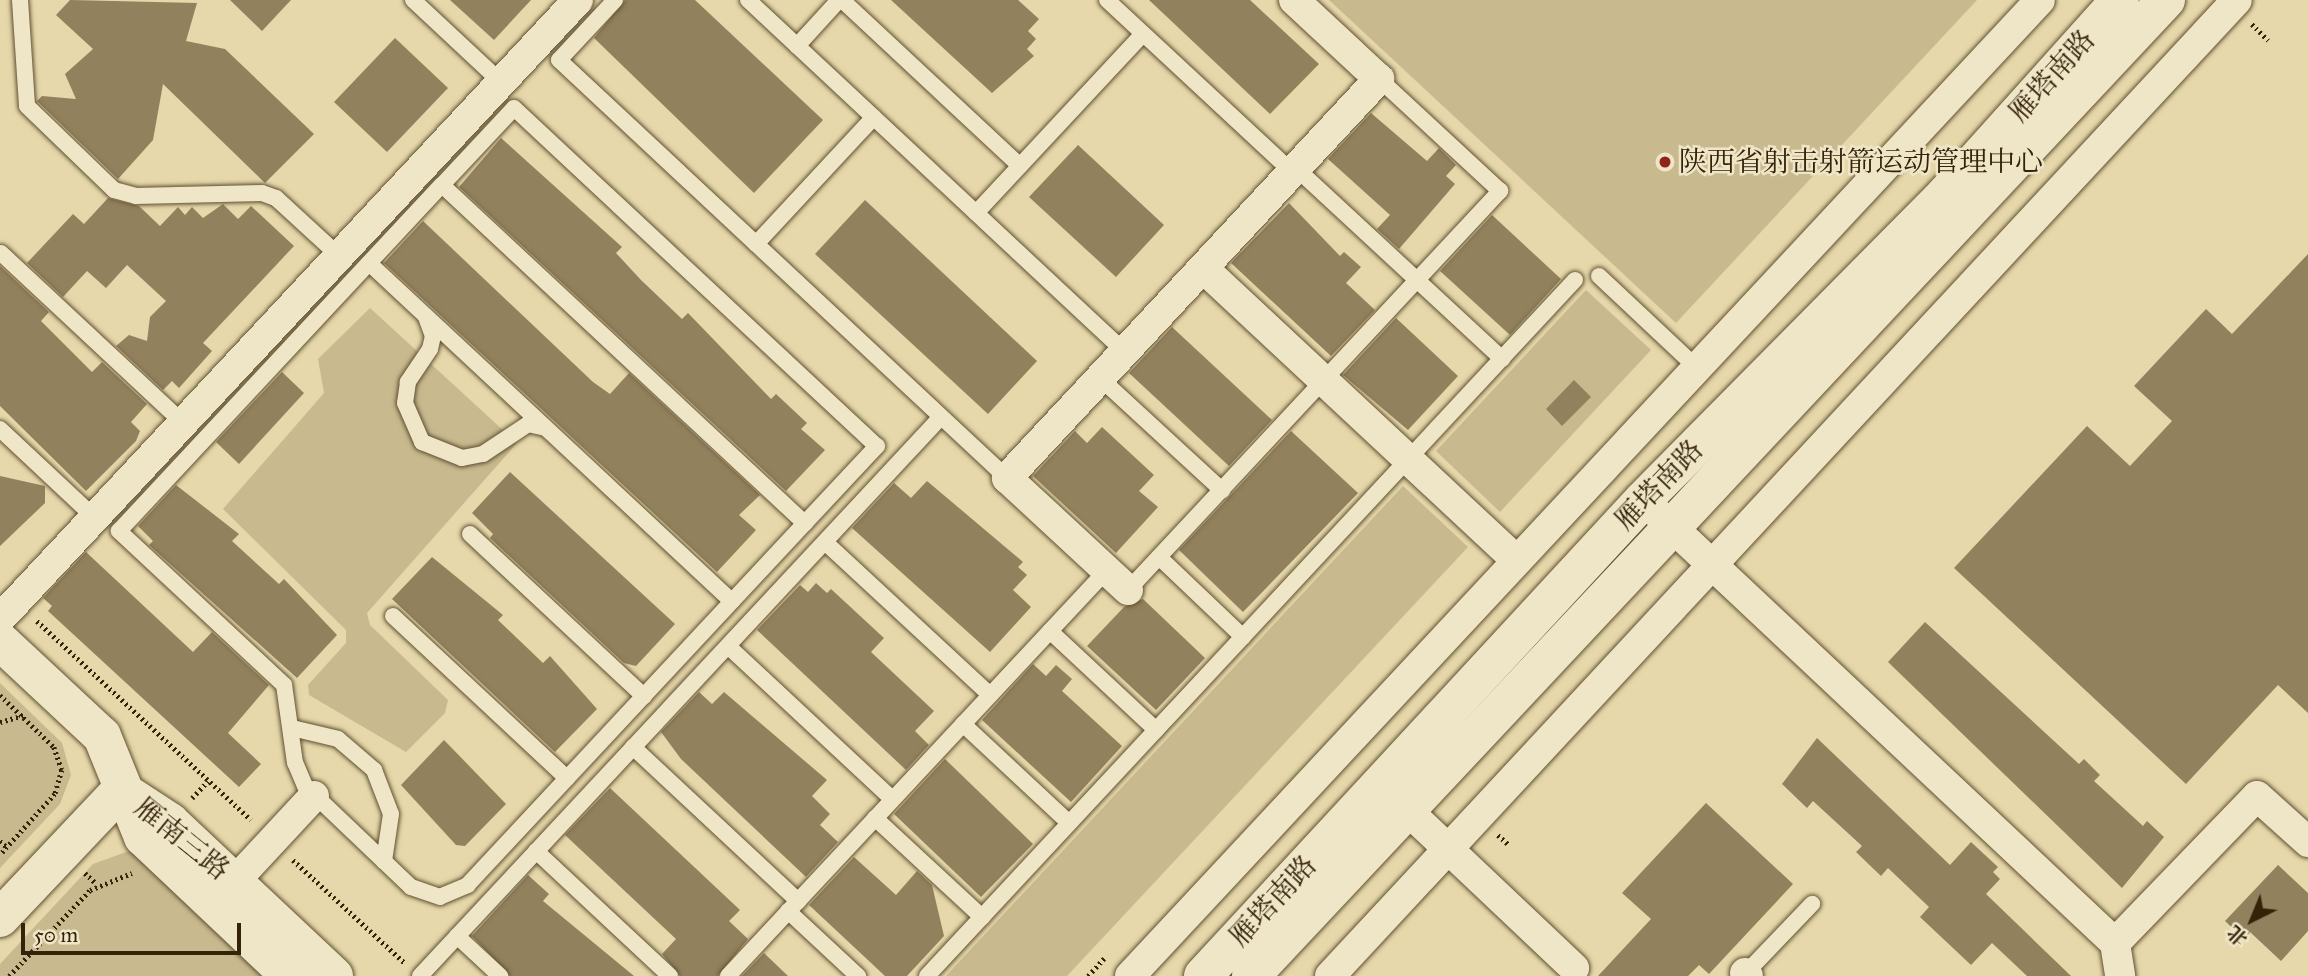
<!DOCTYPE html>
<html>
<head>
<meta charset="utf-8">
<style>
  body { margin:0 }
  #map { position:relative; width:2308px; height:976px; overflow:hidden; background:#e6d8aa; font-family:"IM FELL Great Primer","Noto Serif SC",serif }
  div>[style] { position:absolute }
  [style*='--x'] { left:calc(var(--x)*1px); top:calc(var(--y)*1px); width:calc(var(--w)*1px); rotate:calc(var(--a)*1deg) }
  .green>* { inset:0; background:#c8b98f }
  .building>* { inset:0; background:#91815d }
  .path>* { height:4.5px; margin-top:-2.25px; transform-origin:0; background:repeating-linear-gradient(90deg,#342209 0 2px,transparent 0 5.5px) }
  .roads { filter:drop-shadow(0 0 2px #605031) drop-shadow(0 0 2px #605031) }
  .service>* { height:16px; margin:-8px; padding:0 8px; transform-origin:8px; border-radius:8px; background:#efe6c8 }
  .minor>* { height:30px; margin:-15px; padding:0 15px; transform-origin:15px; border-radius:15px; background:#efe6c8 }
  .tertiary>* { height:38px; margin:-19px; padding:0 19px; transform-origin:19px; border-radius:19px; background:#efe6c8 }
  .secondary>* { height:38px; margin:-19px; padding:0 19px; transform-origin:19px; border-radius:19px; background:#efe6c8 }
  .dots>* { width:19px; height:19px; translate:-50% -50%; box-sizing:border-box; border:4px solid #efe6c8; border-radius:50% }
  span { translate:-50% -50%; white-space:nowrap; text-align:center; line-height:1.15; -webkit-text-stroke:5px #efe6c8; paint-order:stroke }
  .street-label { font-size:28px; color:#342209 }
  .poi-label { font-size:28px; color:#342209 }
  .left { translate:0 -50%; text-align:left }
  .north { position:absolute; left:2217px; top:885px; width:70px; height:70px; -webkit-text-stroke:5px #efe6c8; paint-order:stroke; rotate:223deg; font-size:19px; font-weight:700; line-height:28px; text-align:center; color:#342209 }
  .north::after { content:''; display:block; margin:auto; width:24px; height:32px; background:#342209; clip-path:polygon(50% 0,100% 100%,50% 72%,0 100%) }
  .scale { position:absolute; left:21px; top:923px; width:220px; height:32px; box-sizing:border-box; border:4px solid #342209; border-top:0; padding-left:9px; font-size:21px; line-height:24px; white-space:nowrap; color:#342209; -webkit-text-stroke:5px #efe6c8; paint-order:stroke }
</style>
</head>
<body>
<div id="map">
  <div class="green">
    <i style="clip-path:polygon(1329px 0,1977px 0,1676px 323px)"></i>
    <i style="clip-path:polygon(1586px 290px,1651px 350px,1500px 512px,1436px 451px)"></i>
    <i style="clip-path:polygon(370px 308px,517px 443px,367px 613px,370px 625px,448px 700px,445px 713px,406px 752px,309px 695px,308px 685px,346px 643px,346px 630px,223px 509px,324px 393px,318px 359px)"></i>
    <i style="clip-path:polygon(1403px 486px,1468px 547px,1067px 976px,946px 976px)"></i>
    <i style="clip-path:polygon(0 683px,62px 743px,71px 775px,60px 804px,0 868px)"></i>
    <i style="clip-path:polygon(129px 851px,136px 852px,277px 976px,0 976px,0 964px,93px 864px)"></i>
  </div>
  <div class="building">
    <i style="clip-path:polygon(70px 0,197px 3px,186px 41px,225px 49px,314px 134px,265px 183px,163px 84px,153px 140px,118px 179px,37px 101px,42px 96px,76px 99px,65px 74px,93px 49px,56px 15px)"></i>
    <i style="clip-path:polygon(230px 0,291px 0,262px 31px)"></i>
    <i style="clip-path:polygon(450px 0,531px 0,494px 40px)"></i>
    <i style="clip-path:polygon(625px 0,695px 0,823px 120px,754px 193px,594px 38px)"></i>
    <i style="clip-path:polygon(891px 0,1018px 0,1039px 19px,1028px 31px,1036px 39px,1027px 49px,1034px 56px,992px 93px)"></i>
    <i style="clip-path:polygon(1149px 0,1250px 0,1319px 64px,1270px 114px)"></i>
    <i style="clip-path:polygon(395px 38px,448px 88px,387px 152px,334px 102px)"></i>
    <i style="clip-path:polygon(1371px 113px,1427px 161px,1439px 148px,1456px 165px,1446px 176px,1455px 184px,1399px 249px,1377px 229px,1390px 215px,1328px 159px)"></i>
    <i style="clip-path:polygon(501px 138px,622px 247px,616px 253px,641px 280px,682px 319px,688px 313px,771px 399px,776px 394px,807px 423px,801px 429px,825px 450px,786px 491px,459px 187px)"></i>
    <i style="clip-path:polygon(1078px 145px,1164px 225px,1116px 277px,1029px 197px)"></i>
    <i style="clip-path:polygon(108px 198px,139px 206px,160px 226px,178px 207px,185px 215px,192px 207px,203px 218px,223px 204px,238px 219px,251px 206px,294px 246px,203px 343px,212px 351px,179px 388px,172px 381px,163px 390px,116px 346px,129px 335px,147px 341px,150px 317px,166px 301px,127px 265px,106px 288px,87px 271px,63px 297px,27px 263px,73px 214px,84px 224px)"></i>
    <i style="clip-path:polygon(865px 200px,1037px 361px,988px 414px,815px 254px)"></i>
    <i style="clip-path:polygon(1289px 203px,1340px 256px,1344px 252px,1361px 267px,1346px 283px,1375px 310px,1331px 356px,1231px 263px)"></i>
    <i style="clip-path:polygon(1492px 215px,1561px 279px,1510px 335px,1440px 271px)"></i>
    <i style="clip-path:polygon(423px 221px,593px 382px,610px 394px,629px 373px,760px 495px,739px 515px,756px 530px,717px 572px,384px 263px)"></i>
    <i style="clip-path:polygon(2308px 254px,2308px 713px,2278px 685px,2186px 784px,1954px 568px,2087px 426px,2130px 466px,2172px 421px,2134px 386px,2206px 309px,2232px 334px)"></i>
    <i style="clip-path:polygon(0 266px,49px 312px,41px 321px,92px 372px,102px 362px,147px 404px,131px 422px,140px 431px,136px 441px,86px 491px,0 406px)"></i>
    <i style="clip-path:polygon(1396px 318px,1458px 376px,1408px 430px,1343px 375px)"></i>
    <i style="clip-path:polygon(1172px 327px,1272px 420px,1229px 466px,1129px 373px)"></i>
    <i style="clip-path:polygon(282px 372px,304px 393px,239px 464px,216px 442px)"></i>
    <i style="clip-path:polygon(1574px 380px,1591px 397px,1562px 426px,1546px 409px)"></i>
    <i style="clip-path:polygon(1102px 427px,1154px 475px,1139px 491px,1158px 507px,1116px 553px,1033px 476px,1075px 431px,1087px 443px)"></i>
    <i style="clip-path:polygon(1291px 431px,1358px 493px,1243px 612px,1179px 550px)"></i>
    <i style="clip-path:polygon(510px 472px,675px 624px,636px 666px,624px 663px,490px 538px,493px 534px,472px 513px)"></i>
    <i style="clip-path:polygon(0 476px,45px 486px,45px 503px,0 546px)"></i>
    <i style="clip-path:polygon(927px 481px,1023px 562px,1018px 567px,1027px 575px,1013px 590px,1031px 607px,990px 652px,852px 528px,894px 483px,911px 498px)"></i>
    <i style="clip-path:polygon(176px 485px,239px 534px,232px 541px,279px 584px,284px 579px,337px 635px,297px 678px,149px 545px,153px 541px,138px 526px)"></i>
    <i style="clip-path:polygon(86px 552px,193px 652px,212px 632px,269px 685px,228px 733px,261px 764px,239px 787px,48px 611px,52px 606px,43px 598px)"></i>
    <i style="clip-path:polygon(432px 557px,503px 615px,498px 620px,543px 663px,550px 656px,597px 709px,555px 752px,392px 599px)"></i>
    <i style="clip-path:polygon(816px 583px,827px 593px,831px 589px,884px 638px,871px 652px,934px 711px,915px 731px,929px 745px,906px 770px,757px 630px,800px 585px,808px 592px)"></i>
    <i style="clip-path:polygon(1143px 599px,1205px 658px,1156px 710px,1087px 646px,1124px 607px)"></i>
    <i style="clip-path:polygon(1925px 622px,2079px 764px,2084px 759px,2100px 775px,2094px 781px,2143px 826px,2147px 821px,2164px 837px,2122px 888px,1888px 662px)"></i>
    <i style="clip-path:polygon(1033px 664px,1046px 676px,1056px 665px,1072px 679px,1062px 691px,1122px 746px,1071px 802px,982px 720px)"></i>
    <i style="clip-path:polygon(699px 692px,712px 704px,724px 692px,827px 780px,812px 796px,830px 814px,820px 825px,838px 842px,806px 877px,681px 759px,661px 732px)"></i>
    <i style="clip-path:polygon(1817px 738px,1950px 865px,1971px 842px,1998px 867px,1993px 872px,2000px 879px,1986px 894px,2071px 976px,2027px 976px,1992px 943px,1971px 965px,1920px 917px,1929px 907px,1888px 868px,1881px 876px,1856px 852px,1862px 846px,1813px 801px,1807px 808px,1782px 784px)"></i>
    <i style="clip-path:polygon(444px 740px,506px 804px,465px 846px,456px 845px,401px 785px)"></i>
    <i style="clip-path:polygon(945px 759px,1033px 844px,981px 897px,894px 814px)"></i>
    <i style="clip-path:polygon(610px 788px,740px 910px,729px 921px,748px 939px,718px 976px,680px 976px,662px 954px,676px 939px,565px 835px)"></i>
    <i style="clip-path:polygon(1706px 803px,1793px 884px,1709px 974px,1699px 965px,1688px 976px,1598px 976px,1651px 919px,1622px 893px)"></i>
    <i style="clip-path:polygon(854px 857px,896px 895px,917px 871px,932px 885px,944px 936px,907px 976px,885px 976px,809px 905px)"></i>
    <i style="clip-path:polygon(2278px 865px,2308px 893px,2308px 931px,2281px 961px,2250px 932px,2244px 939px,2225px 921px)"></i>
    <i style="clip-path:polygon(528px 875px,549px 894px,543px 901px,634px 976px,510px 976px,472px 936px)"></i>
    <i style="clip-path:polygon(764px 953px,788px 976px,742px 976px)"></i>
  </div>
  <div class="path">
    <i style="--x:2252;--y:24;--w:23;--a:45"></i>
    <i style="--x:37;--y:621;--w:292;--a:42.9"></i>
    <i style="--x:0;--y:695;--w:75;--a:43.9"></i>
    <i style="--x:54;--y:747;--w:24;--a:71"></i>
    <i style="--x:62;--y:770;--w:25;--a:106"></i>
    <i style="--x:55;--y:794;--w:82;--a:132"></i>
    <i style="--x:0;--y:722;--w:25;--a:-16"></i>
    <i style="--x:192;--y:798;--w:23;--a:-47"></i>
    <i style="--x:1498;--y:835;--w:15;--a:42"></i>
    <i style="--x:0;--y:841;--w:9;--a:41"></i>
    <i style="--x:293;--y:860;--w:152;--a:42.6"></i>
    <i style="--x:85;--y:873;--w:16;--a:43"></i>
    <i style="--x:9;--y:976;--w:118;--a:-46.7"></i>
    <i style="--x:90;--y:890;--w:45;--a:-22"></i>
    <i style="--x:1088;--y:976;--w:24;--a:-48"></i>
  </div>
  <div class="roads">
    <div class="service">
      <i style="--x:20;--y:0;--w:106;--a:86.2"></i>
      <i style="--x:27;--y:106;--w:121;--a:44"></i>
      <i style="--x:114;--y:190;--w:23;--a:15"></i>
      <i style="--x:136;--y:196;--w:126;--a:-1.4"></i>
      <i style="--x:262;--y:193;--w:15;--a:20"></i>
      <i style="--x:276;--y:198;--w:86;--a:42.6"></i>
      <i style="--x:413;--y:0;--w:120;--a:43"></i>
      <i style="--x:615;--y:0;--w:82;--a:133"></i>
      <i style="--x:559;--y:60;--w:613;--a:43.02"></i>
      <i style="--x:748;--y:0;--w:516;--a:43.04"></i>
      <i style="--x:842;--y:0;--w:243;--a:43"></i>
      <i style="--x:1107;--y:0;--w:253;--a:42.9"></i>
      <i style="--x:797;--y:46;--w:62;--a:-47.6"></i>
      <i style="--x:1296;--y:168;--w:281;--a:42.8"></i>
      <i style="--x:442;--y:185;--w:496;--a:43"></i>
      <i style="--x:805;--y:523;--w:495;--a:133"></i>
      <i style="--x:468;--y:885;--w:30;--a:157"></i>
      <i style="--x:440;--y:897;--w:31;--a:-161"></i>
      <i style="--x:411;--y:887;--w:146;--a:-136.4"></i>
      <i style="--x:305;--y:786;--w:25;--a:-113"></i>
      <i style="--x:295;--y:763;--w:79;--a:-98"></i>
      <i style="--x:284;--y:685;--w:226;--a:-137"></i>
      <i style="--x:119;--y:531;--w:473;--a:-47"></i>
      <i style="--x:442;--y:185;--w:105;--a:-46.9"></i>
      <i style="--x:514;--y:108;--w:496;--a:43"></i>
      <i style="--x:877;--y:446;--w:105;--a:133.1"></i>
      <i style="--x:976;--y:213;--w:245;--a:-47"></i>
      <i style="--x:756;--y:244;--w:173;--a:-47.1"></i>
      <i style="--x:1;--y:253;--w:249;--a:43"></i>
      <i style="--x:369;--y:263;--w:496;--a:43"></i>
      <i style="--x:1599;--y:276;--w:134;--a:43.2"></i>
      <i style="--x:426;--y:317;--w:20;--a:70"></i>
      <i style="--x:433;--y:336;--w:13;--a:103"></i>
      <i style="--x:430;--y:349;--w:40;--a:124"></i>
      <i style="--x:408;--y:382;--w:21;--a:98"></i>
      <i style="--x:405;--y:403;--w:43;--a:66.4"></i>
      <i style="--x:422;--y:442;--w:43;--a:21.8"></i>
      <i style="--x:462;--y:458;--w:21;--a:-11"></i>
      <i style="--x:483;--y:454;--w:54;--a:-33.7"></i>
      <i style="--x:528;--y:424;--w:17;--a:13"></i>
      <i style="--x:1100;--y:378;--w:166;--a:42.6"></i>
      <i style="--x:0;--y:429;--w:130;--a:43.1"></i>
      <i style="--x:470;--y:534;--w:238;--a:43"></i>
      <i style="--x:825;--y:542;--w:225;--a:42.8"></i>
      <i style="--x:1159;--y:557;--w:116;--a:43.6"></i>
      <i style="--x:1128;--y:590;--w:546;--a:-47.01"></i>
      <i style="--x:1500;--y:191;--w:165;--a:-137.2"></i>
      <i style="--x:393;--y:616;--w:238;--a:43"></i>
      <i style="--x:1050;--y:631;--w:145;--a:43"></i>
      <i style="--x:728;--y:646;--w:224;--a:43"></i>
      <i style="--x:963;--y:724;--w:145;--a:43"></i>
      <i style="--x:292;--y:728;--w:47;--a:13.4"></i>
      <i style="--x:338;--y:739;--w:48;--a:40.7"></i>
      <i style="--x:374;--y:770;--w:47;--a:68.9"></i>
      <i style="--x:391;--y:814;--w:48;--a:98.5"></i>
      <i style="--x:633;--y:747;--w:226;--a:43"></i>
      <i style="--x:875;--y:818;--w:146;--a:42.8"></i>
      <i style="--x:536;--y:851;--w:183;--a:43"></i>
      <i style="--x:788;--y:911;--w:96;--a:42.9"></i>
      <i style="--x:457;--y:936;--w:59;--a:42.9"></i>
      <i style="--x:420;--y:976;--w:764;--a:-47.02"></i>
      <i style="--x:728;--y:976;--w:554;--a:-46.97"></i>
      <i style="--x:927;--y:976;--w:951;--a:-47.05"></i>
      <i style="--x:1743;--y:976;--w:100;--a:-46.2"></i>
    </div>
    <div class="minor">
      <i style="--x:1203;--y:268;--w:429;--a:43"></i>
      <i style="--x:1656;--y:512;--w:630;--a:43.2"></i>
      <i style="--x:2115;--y:943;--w:33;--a:81"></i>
      <i style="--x:1128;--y:590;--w:165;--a:-137.2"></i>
      <i style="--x:1007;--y:478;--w:546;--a:-47.01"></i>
      <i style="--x:1379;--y:79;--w:116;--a:-137.1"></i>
      <i style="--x:0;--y:619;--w:847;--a:-46.96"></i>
      <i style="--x:1407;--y:810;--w:230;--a:43.4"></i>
      <i style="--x:235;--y:881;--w:116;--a:-47.1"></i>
      <i style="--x:2115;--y:943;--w:204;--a:-46"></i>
      <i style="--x:2257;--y:796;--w:69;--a:42"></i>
      <i style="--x:1745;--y:973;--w:4;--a:45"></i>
      <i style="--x:1130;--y:976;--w:1334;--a:-47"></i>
      <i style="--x:1330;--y:976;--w:1332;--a:-47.1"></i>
    </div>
    <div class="tertiary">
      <i style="--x:0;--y:641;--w:139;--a:43"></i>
      <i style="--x:102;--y:736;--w:109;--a:67.9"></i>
      <i style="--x:143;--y:837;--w:202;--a:43.4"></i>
      <i style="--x:121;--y:790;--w:59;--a:33.1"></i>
      <i style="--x:170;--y:822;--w:225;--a:43.2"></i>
      <i style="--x:0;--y:918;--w:176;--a:-46.6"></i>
    </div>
    <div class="secondary">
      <i style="--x:1203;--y:976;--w:648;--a:-47.25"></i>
      <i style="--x:1643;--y:500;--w:428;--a:-45.3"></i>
      <i style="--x:1944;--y:196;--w:263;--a:-48.1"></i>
      <i style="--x:1251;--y:976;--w:1338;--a:-46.85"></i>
    </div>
  </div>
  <div class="dots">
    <i style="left:1665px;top:162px;background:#8f2418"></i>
  </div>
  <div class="street-label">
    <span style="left:2052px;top:76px;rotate:-48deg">雁塔南路</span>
    <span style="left:1659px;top:485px;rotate:-46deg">雁塔南路</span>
    <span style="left:182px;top:839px;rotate:39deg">雁南三路</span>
    <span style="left:1273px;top:901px;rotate:-47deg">雁塔南路</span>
  </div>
  <div class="poi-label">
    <span class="left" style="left:1679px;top:162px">陕西省射击射箭运动管理中心</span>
  </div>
  <div class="north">北</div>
  <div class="scale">50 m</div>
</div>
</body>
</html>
